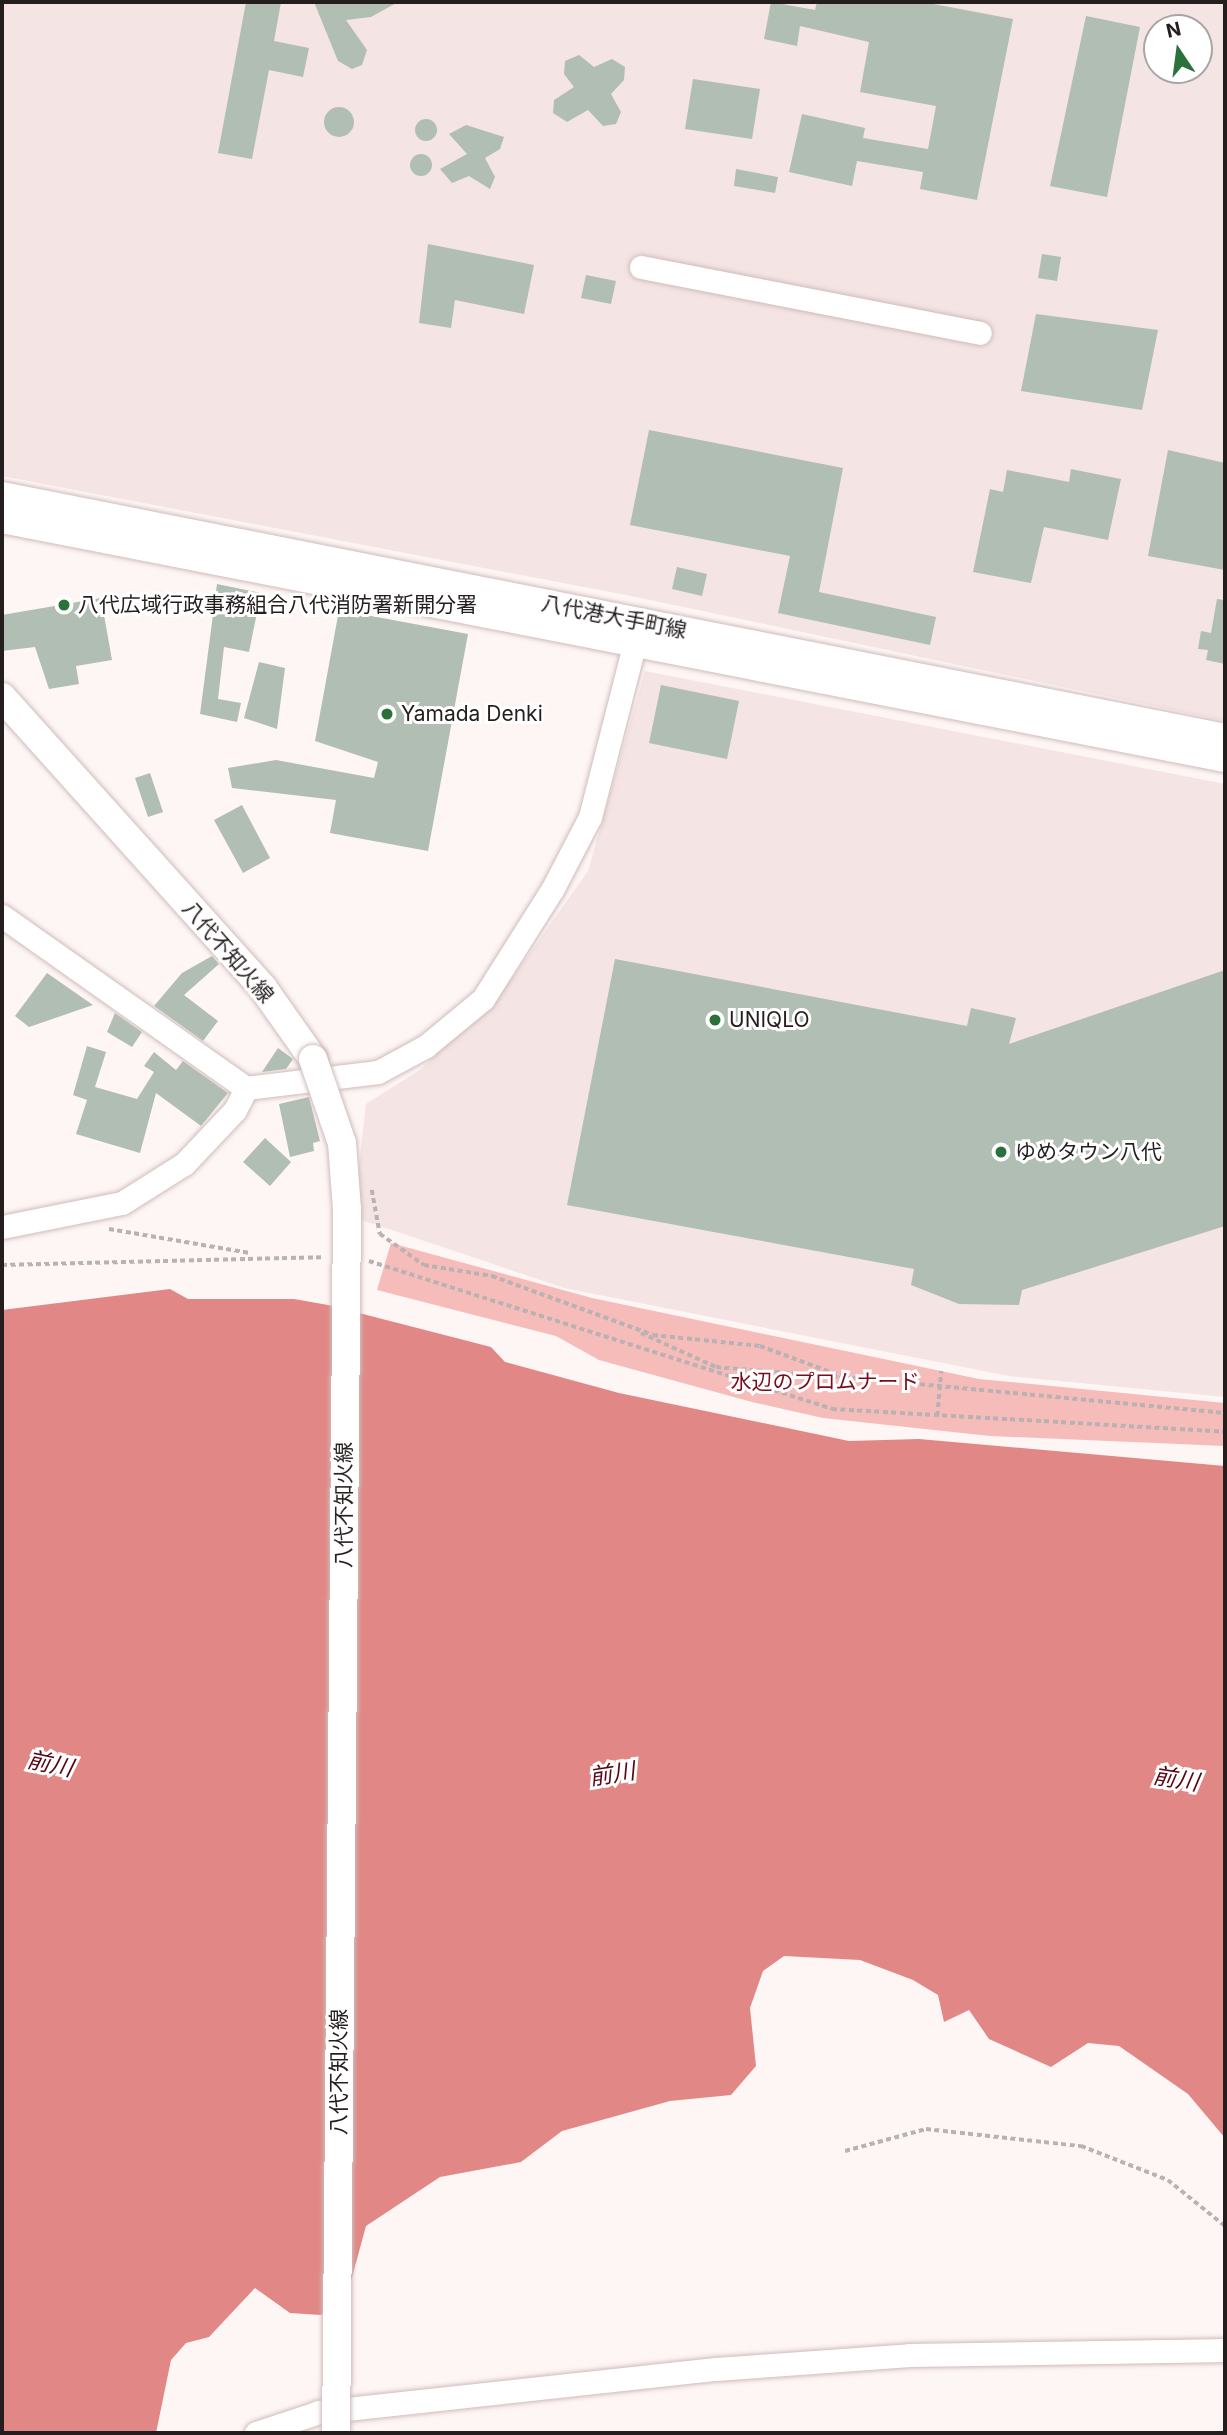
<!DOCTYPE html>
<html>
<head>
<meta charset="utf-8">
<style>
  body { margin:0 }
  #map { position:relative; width:1227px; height:2435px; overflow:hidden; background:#fef5f5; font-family:Inter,"Noto Sans JP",sans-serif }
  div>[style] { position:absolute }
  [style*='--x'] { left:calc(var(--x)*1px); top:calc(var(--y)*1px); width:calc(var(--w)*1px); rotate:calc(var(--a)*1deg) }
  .built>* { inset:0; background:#f4e4e3 }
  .green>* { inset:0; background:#f5bcba }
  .water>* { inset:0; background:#e18886 }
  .building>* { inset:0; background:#b1beb3 }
  .round { border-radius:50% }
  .path>* { height:3.5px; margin-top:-1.75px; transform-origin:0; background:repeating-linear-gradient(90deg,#bab2b2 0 5px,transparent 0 8.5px) }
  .roads { filter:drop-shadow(0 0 2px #cfbcbb) drop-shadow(0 0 2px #cfbcbb) }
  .minor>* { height:23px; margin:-11.5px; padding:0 11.5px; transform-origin:11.5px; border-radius:11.5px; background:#fff }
  .major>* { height:28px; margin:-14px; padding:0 14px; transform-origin:14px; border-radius:14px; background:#fff }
  .bridges { filter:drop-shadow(0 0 2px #cfbcbb) drop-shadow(0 0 2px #cfbcbb) }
  .major-bridge>* { height:28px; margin:-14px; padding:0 14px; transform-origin:14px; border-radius:14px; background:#fff }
  .dots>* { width:19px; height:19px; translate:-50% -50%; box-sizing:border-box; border:4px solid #fff; border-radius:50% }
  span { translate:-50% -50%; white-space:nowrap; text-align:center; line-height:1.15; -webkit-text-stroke:6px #fff; paint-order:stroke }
  .poi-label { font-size:21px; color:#251e1e }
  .left { translate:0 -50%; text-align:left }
  .street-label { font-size:21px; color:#251e1e }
  .park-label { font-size:21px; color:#7a0d1d }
  .water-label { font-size:23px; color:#590713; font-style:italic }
  .frame { position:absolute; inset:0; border:4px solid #251e1e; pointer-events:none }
  .north { position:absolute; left:1143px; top:14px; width:70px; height:70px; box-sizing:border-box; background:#fff; border:2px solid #a8a5a5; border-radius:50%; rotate:347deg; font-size:19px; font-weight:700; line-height:28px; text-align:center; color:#251e1e }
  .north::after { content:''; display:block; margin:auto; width:24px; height:32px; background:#2b713c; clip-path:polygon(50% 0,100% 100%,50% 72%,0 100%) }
</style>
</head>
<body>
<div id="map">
  <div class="built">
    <i style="clip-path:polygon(evenodd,2px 2px,1225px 2px,1225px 721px,631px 596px,2px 476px,2px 2px,1157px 28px,1199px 28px,1199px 70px,1157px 70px,1157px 28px)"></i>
    <i style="clip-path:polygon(645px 671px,1225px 784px,1225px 1397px,1009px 1376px,564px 1288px,353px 1217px,366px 1104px,421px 1069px,513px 977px,588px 871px)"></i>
  </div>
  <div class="green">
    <i style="clip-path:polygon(391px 1243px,592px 1298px,979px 1379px,1225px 1403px,1225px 1446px,990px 1436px,823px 1418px,752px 1402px,599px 1360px,556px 1336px,377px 1290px)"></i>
  </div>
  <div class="water">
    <i style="clip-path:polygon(170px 1289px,188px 1299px,294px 1299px,328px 1305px,491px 1347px,505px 1362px,619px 1393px,849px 1441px,919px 1439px,1225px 1466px,1225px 2138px,1188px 2094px,1119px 2046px,1088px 2043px,1051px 2067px,989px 2039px,969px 2010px,944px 2022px,938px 1995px,913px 1980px,860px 1960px,784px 1956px,763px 1971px,750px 2008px,756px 2066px,731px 2095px,670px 2101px,562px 2131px,521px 2162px,440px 2177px,366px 2226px,348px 2292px,321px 2315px,290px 2313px,255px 2288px,209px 2337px,186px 2343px,171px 2360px,156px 2433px,2px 2433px,2px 1310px)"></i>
  </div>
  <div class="building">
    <i style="clip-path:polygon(246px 2px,281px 2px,274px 41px,309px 48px,303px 77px,269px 70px,252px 159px,218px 153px)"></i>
    <i style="clip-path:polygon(314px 2px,398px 2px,371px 17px,346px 20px,367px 50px,362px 65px,352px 69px,338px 61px)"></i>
    <i style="clip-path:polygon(771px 2px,815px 10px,817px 2px,923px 2px,1013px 19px,977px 200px,920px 189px,923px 172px,857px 161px,852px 186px,789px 172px,802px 114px,865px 128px,863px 138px,928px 149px,936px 106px,860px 92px,869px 42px,800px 26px,797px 46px,764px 39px)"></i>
    <i style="clip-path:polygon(1086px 16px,1140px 27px,1107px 197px,1050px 186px)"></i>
    <i style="clip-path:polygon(579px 55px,594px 67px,612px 59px,625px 67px,624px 80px,611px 94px,621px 112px,616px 124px,603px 126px,588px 110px,567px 122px,553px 113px,554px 100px,574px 87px,564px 74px,565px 61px)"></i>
    <i style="clip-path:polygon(693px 79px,760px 89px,752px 139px,685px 129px)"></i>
    <i class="round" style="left:324px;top:107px;width:30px;height:30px"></i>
    <i class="round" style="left:415px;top:119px;width:22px;height:22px"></i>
    <i style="clip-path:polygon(466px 125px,504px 137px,500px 149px,485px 158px,495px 177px,490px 189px,469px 176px,452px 183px,440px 169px,467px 154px,449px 134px)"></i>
    <i class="round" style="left:410px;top:154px;width:22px;height:22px"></i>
    <i style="clip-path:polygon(736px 169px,778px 177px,775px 193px,734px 186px)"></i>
    <i style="clip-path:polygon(428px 244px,534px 265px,524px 314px,455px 300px,451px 328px,419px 323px)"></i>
    <i style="clip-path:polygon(1042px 254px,1061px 257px,1057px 281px,1038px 278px)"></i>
    <i style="clip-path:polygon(586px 275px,616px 281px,611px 304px,581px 298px)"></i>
    <i style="clip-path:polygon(1036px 314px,1158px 330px,1142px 410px,1021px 391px)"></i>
    <i style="clip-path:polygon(649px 430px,843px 468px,819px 592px,936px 617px,930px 645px,778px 613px,790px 556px,630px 525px)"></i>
    <i style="clip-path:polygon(1168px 450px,1225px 463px,1225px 570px,1148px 556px)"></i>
    <i style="clip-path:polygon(1071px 469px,1121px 479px,1108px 540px,1044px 527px,1031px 583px,973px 572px,990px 489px,1003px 492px,1007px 470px,1069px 482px)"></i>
    <i style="clip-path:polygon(677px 567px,707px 574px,702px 596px,672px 589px)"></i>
    <i style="clip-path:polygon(217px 584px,261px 593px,249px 652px,224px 647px,218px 699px,241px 703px,237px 722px,200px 714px)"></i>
    <i style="clip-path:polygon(101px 598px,112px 660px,76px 666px,79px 684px,49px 689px,35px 647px,2px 651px,2px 615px)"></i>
    <i style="clip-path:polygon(1217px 599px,1225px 600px,1225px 664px,1206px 660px,1208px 650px,1198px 649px,1201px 631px,1211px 633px)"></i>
    <i style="clip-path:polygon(339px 610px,468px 634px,428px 851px,330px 833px,336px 800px,232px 788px,228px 768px,276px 760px,374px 778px,378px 762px,315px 741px)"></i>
    <i style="clip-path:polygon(259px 662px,285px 668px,277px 729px,244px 718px)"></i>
    <i style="clip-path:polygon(661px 685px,739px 701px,727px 759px,649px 743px)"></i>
    <i style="clip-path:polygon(150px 773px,163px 812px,148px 817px,135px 778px)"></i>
    <i style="clip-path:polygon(242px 805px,270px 858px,243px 873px,214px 820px)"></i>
    <i style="clip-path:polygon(212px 956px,219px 964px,184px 995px,218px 1021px,203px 1041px,154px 1006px,182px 973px)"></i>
    <i style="clip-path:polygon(615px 959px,967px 1026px,971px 1008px,1016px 1018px,1009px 1044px,1225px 970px,1225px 1226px,1022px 1290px,1019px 1305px,959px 1304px,911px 1285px,914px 1269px,567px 1205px)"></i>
    <i style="clip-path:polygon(47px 973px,93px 1005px,29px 1027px,15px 1016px)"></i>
    <i style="clip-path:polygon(115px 1013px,142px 1032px,132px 1047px,107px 1032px)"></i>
    <i style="clip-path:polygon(87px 1046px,106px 1052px,95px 1087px,137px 1099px,154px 1072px,144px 1066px,154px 1052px,176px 1070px,183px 1061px,228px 1093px,201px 1126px,156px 1093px,140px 1153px,76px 1134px,87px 1100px,73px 1095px)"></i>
    <i style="clip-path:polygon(278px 1048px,293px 1059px,286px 1069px,262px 1072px)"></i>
    <i style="clip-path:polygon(309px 1097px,320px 1141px,313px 1143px,314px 1151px,290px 1157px,279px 1104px)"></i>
    <i style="clip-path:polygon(265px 1138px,291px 1162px,270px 1186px,243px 1162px)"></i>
  </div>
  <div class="path">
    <i style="--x:372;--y:1190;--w:45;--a:79.7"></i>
    <i style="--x:380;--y:1234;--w:54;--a:35.2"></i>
    <i style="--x:109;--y:1229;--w:143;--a:9.7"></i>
    <i style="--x:369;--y:1261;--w:486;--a:17.7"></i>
    <i style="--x:832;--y:1409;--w:394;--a:3.3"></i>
    <i style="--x:2;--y:1265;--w:321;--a:-1.4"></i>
    <i style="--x:424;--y:1265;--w:69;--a:9.2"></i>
    <i style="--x:492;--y:1276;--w:171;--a:20.1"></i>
    <i style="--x:653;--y:1335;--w:108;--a:5.9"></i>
    <i style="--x:760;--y:1346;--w:90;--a:20.3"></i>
    <i style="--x:844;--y:1377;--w:383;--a:5.4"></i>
    <i style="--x:641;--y:1333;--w:82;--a:24.4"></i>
    <i style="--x:716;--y:1367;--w:122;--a:4.7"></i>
    <i style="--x:937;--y:1416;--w:45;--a:-84.9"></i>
    <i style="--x:845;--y:2151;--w:84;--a:-15.2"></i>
    <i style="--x:926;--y:2129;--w:156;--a:6.3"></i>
    <i style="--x:1081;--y:2146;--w:93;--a:21.3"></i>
    <i style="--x:1168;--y:2180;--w:73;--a:38.9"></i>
  </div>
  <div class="roads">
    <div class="minor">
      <i style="--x:641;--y:267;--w:345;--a:11"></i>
      <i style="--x:2;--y:916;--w:299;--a:35.2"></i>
      <i style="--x:246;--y:1088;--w:133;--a:-6.9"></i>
      <i style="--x:378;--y:1072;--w:55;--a:-28.4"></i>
      <i style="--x:426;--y:1046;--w:74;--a:-39.5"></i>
      <i style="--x:483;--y:999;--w:129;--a:-57.7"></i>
      <i style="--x:552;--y:890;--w:82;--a:-62.5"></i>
      <i style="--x:590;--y:817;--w:197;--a:-75.6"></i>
      <i style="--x:2;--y:1227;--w:122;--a:-11.3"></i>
      <i style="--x:122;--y:1203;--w:73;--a:-32.2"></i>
      <i style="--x:184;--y:1164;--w:74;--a:-46.6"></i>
      <i style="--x:235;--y:1110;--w:25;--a:-63"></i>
      <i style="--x:256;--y:2433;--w:66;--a:-18.4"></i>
      <i style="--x:319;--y:2412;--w:399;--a:-6.2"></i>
      <i style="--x:716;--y:2369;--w:194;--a:-4.1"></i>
      <i style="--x:909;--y:2355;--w:316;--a:-0.9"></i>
    </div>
    <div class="major">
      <i style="--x:2;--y:496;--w:1247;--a:11.19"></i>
      <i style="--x:2;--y:519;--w:1246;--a:11.06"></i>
      <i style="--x:2;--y:697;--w:391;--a:48.1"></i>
      <i style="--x:263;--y:988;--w:87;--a:54.8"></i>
    </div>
  </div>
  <div class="bridges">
    <div class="major-bridge">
      <i style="--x:313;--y:1059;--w:89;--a:71"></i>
      <i style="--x:342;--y:1143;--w:66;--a:85.7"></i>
      <i style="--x:347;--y:1209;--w:1224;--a:90.51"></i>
    </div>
  </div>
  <div class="dots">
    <i style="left:64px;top:605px;background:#2b713c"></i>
    <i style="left:387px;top:714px;background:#2b713c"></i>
    <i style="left:715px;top:1020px;background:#2b713c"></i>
    <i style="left:1001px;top:1152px;background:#2b713c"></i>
  </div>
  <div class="poi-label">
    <span class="left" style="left:78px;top:605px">八代広域行政事務組合八代消防署新開分署</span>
    <span class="left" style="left:401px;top:714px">Yamada Denki</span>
    <span class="left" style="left:729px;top:1020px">UNIQLO</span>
    <span class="left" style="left:1015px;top:1152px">ゆめタウン八代</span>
  </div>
  <div class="street-label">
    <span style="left:614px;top:617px;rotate:11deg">八代港大手町線</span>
    <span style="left:228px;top:952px;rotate:49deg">八代不知火線</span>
    <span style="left:344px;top:1505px;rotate:-90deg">八代不知火線</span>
    <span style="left:339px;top:2072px;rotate:-90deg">八代不知火線</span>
  </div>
  <div class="park-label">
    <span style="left:825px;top:1382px">水辺のプロムナード</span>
  </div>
  <div class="water-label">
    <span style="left:50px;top:1764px;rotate:12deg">前川</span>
    <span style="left:612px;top:1774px;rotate:-9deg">前川</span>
    <span style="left:1176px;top:1779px;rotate:9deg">前川</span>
  </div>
  <div class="frame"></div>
  <div class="north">N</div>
</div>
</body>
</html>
